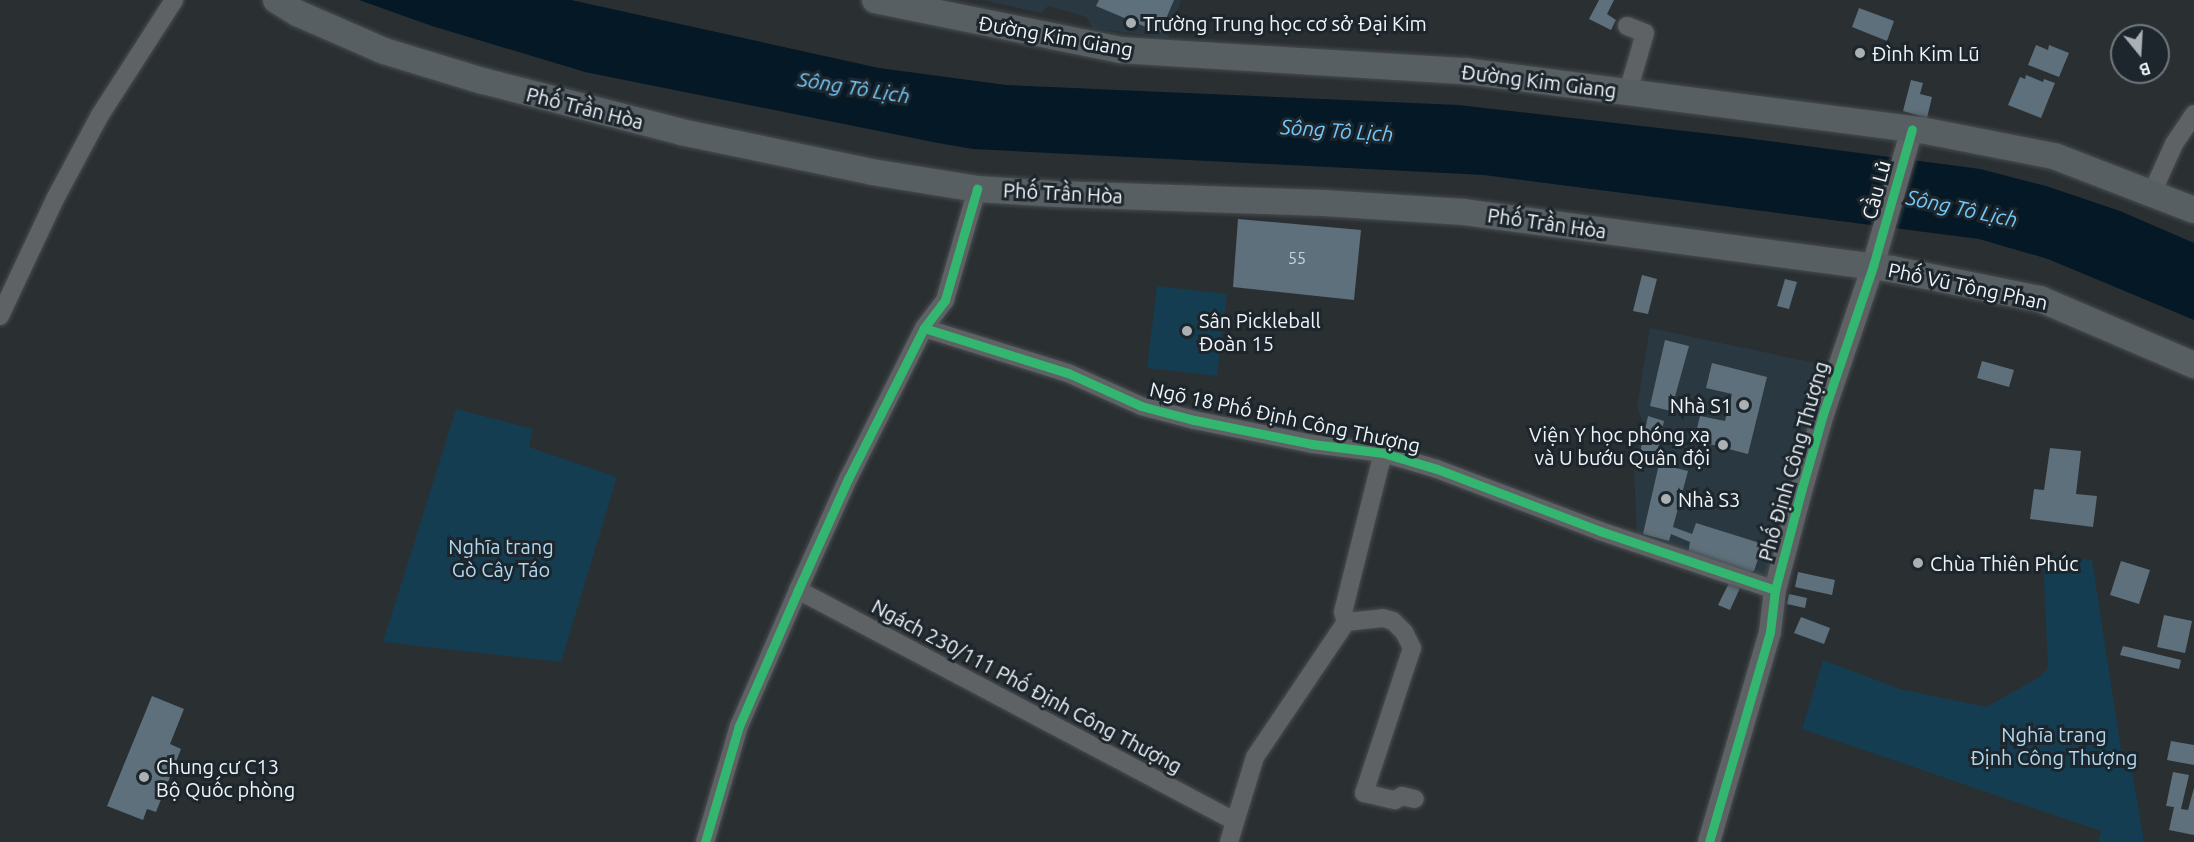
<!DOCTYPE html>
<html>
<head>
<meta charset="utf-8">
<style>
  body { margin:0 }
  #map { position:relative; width:2194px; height:842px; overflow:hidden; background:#2a2f32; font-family:Ubuntu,sans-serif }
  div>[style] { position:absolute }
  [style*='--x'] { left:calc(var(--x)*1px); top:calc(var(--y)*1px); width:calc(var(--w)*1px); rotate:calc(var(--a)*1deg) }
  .built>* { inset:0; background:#2a3941 }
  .green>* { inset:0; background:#153d51 }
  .water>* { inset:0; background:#041825 }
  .building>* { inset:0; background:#5e707b }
  .roads { filter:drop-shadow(0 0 2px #484c4f) drop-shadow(0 0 2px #484c4f) }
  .minor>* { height:18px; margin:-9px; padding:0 9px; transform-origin:9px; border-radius:9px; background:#5e6264 }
  .tertiary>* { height:22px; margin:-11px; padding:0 11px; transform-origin:11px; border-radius:11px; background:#5e6264 }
  .secondary>* { height:26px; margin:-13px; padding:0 13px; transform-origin:13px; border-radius:13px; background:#575f62 }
  .cycleway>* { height:9px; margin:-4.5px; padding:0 4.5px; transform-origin:4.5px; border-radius:4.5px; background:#33b770 }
  .dots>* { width:16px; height:16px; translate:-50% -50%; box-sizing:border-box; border:3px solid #1d262c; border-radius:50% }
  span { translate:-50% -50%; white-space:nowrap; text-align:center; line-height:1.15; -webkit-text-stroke:6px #1d262c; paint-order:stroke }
  .number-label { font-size:16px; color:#cbd4da }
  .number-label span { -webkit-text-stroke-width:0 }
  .poi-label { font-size:20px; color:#eff5f9 }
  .left { translate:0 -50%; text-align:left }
  .right { translate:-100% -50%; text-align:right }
  .street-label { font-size:20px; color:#eff5f9 }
  .park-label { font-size:20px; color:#afd8f1 }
  .water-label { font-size:21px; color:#73c9fc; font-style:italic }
  .north { position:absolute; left:2110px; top:24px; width:60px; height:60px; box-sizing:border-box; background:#1d262c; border:2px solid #71797e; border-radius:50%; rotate:162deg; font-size:16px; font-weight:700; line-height:24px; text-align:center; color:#eff5f9 }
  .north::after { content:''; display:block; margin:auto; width:21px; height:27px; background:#aab0b3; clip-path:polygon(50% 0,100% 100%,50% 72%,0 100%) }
</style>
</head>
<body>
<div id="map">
  <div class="built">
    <i style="clip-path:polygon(983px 0,1181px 0,1168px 38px,1092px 28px,1087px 17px,1048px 6px,1041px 13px)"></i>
    <i style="clip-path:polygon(1650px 328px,1829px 366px,1766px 581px,1637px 539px,1634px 467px,1643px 422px,1637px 407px)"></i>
  </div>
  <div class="green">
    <i style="clip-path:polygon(1157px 286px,1227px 294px,1217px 376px,1147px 368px)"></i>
    <i style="clip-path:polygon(456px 409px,533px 429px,529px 447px,617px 477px,561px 662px,383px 642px)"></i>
    <i style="clip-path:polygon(2043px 555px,2092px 560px,2122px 756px,2133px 776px,2144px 842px,2098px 842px,2101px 831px,1802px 729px,1823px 660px,1900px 689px,1986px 707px,2038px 678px,2048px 668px)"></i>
  </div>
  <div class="water">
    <i style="clip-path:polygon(359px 0,571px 0,879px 68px,1006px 85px,1458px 105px,1746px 138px,1980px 169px,2046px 186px,2120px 211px,2194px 243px,2194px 320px,2048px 259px,1979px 239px,1484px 175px,973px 149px,938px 143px,585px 72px,432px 26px)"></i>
  </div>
  <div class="building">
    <i style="clip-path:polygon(1099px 0,1174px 0,1160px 33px,1096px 6px)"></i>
    <i style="clip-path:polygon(1599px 0,1614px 0,1607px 14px,1616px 20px,1611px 30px,1589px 19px)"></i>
    <i style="clip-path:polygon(1859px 8px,1894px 21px,1887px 41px,1852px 27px)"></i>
    <i style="clip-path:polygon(2036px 45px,2048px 50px,2049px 45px,2069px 53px,2059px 77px,2028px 65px)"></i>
    <i style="clip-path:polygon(2026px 75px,2043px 82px,2044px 79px,2055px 83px,2041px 118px,2008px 105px,2020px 77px,2025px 79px)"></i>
    <i style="clip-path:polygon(1911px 80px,1923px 83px,1920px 94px,1932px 97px,1927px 118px,1903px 111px)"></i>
    <i style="clip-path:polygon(1238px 219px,1361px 230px,1354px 300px,1233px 287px)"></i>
    <i style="clip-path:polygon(1642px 275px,1657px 279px,1648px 314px,1633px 311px)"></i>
    <i style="clip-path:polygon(1785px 279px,1797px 282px,1789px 309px,1777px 306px)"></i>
    <i style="clip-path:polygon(1665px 340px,1689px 346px,1671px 411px,1650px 406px)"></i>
    <i style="clip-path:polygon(1982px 361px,2014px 370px,2009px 387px,1977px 378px)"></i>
    <i style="clip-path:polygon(1712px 363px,1767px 377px,1748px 454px,1694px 440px,1700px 416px,1725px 421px,1732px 394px,1706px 388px)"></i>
    <i style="clip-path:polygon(1648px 416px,1664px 421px,1654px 467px,1638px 462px)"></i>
    <i style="clip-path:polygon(2050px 448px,2081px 451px,2076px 494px,2097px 496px,2093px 527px,2030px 519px,2034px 489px,2044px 490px)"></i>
    <i style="clip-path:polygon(1659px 464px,1688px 471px,1673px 527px,1692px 534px,1696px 523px,1763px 544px,1754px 571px,1747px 573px,1688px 554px,1690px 542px,1671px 534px,1669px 541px,1643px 534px)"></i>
    <i style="clip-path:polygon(2121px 561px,2150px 570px,2139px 604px,2110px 595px)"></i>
    <i style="clip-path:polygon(1798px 572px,1835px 580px,1832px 595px,1795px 587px)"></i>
    <i style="clip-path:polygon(1729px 583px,1740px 588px,1730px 610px,1718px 605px)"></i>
    <i style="clip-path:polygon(1789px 594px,1807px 598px,1805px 608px,1787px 604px)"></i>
    <i style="clip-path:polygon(2164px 615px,2192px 621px,2185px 653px,2157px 647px)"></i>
    <i style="clip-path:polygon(1801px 617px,1830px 628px,1824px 644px,1794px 633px)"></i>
    <i style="clip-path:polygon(2123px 646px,2181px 660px,2179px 669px,2120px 655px)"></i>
    <i style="clip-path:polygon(152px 696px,184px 709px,170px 744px,181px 749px,156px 812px,147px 809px,143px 820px,107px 806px)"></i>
    <i style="clip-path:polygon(2171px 741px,2194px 745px,2194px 765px,2167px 760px)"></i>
    <i style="clip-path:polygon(2173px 772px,2189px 775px,2181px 809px,2188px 810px,2194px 788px,2194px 835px,2169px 830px,2174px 807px,2166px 806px)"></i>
  </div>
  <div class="roads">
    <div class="minor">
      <i style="--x:1627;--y:26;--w:19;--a:21"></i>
      <i style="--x:1645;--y:33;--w:61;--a:106.1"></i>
      <i style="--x:2151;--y:195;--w:56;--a:-65.7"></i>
      <i style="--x:2174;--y:144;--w:36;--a:-56"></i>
      <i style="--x:0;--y:316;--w:129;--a:-64.8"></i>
      <i style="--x:55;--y:199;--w:95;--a:-61.8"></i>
      <i style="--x:100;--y:115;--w:137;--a:-57.2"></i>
      <i style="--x:924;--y:328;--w:151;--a:17.4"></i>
      <i style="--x:1068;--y:373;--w:80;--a:24.3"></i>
      <i style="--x:1141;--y:406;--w:55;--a:14.8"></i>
      <i style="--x:1194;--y:420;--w:120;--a:11.5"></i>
      <i style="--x:1312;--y:444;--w:72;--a:7.2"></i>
      <i style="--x:1383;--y:453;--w:56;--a:16.5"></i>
      <i style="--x:1437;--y:469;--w:174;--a:20.8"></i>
      <i style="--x:1600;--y:531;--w:185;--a:18.6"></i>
      <i style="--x:798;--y:590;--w:494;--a:27.9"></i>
      <i style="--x:1346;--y:622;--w:37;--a:-6"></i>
      <i style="--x:1383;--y:618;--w:10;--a:17"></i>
      <i style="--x:1393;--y:621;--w:16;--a:45"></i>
      <i style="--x:1404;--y:632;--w:18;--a:63"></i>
      <i style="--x:1412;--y:648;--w:153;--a:108.3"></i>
      <i style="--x:1364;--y:793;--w:32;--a:13"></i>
      <i style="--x:1395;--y:800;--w:8;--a:-30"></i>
      <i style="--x:1402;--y:796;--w:13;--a:13"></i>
      <i style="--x:705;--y:842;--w:121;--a:-73.7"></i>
      <i style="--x:739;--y:726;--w:148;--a:-66.5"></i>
      <i style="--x:798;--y:590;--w:122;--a:-65.8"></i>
      <i style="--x:848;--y:479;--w:169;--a:-63.3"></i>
      <i style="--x:924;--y:328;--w:35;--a:-53"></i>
      <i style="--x:945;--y:300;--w:116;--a:-73.9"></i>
      <i style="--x:1229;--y:842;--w:89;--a:-73"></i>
      <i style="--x:1255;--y:757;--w:163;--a:-56"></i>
      <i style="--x:1346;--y:622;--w:10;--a:-107"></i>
      <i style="--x:1343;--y:612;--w:164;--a:-75.9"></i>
    </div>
    <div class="tertiary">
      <i style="--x:1709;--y:842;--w:219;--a:-73.8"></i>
      <i style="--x:1770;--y:632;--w:42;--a:-83.2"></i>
      <i style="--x:1775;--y:590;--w:106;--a:-75.2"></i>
      <i style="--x:1802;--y:488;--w:77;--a:-74.2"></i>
      <i style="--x:1823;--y:414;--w:156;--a:-71.3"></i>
      <i style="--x:1873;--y:266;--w:142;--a:-74.1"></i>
    </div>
    <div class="secondary">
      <i style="--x:276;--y:0;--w:25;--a:32"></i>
      <i style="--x:297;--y:13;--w:95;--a:23.6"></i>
      <i style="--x:384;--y:51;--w:103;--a:16.9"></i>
      <i style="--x:483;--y:81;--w:204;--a:14.4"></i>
      <i style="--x:681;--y:132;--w:195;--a:11.8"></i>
      <i style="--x:872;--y:172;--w:106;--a:9.2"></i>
      <i style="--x:977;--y:189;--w:79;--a:3.6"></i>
      <i style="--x:1056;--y:194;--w:268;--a:1.9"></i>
      <i style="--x:1324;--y:203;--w:140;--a:3.7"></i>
      <i style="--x:1464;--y:212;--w:432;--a:7.6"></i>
      <i style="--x:1892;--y:269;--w:151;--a:11.5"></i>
      <i style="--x:2040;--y:299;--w:168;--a:23.2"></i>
      <i style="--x:875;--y:0;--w:250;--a:11.5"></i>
      <i style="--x:1120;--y:50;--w:346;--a:3.5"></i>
      <i style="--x:1465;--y:71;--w:460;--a:7.4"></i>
      <i style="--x:1921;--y:130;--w:136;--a:11.1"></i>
      <i style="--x:2054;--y:156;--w:150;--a:21.1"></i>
    </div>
  </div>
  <div class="cycleway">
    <i style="--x:924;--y:328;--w:151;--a:17.4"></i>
    <i style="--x:1068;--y:373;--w:80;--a:24.3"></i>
    <i style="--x:1141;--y:406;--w:55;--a:14.8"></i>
    <i style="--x:1194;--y:420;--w:120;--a:11.5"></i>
    <i style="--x:1312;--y:444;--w:72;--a:7.2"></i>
    <i style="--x:1383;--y:453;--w:56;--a:16.5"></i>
    <i style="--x:1437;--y:469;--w:174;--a:20.8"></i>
    <i style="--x:1600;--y:531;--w:185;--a:18.6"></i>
    <i style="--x:705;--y:842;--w:121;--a:-73.7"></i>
    <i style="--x:739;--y:726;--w:148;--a:-66.5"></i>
    <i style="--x:798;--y:590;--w:122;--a:-65.8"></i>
    <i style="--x:848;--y:479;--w:169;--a:-63.3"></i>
    <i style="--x:924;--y:328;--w:35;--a:-53"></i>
    <i style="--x:945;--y:300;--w:116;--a:-73.9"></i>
    <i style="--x:1709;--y:842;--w:219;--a:-73.8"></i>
    <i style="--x:1770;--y:632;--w:42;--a:-83.2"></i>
    <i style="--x:1775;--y:590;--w:106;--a:-75.2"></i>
    <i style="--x:1802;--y:488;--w:77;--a:-74.2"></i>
    <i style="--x:1823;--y:414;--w:156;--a:-71.3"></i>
    <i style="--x:1873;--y:266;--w:142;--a:-74.1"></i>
  </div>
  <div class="dots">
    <i style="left:1131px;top:23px;background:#aab0b3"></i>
    <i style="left:1860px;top:53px;background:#aab0b3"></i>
    <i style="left:1187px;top:331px;background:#aab0b3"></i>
    <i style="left:1744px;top:405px;background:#aab0b3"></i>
    <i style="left:1723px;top:445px;background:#aab0b3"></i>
    <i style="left:1666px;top:499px;background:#aab0b3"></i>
    <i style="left:1918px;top:563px;background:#aab0b3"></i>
    <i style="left:144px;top:777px;background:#aab0b3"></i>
  </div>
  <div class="number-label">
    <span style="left:1297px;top:258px">55</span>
  </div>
  <div class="poi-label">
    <span class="left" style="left:1143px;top:23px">Trường Trung học cơ sở Đại Kim</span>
    <span class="left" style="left:1872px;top:53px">Đình Kim Lũ</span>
    <span class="left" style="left:1199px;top:332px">Sân Pickleball<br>Đoàn 15</span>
    <span class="right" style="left:1732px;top:405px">Nhà S1</span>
    <span class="right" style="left:1710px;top:446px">Viện Y học phóng xạ<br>và U bướu Quân đội</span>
    <span class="left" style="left:1678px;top:499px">Nhà S3</span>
    <span class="left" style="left:1930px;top:563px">Chùa Thiên Phúc</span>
    <span class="left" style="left:156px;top:778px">Chung cư C13<br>Bộ Quốc phòng</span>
  </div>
  <div class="street-label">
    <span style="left:1056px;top:36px;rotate:10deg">Đường Kim Giang</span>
    <span style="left:1539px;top:81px;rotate:7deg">Đường Kim Giang</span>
    <span style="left:585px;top:108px;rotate:14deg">Phố Trần Hòa</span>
    <span style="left:1876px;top:190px;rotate:-75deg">Cầu Lủ</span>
    <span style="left:1063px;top:193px;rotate:3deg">Phố Trần Hòa</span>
    <span style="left:1547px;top:223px;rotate:8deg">Phố Trần Hòa</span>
    <span style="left:1968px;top:286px;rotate:12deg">Phố Vũ Tông Phan</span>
    <span style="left:1285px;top:417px;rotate:12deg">Ngõ 18 Phố Định Công Thượng</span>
    <span style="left:1793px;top:461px;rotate:-74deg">Phố Định Công Thượng</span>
    <span style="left:1027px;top:686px;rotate:28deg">Ngách 230/111 Phố Định Công Thượng</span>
  </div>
  <div class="park-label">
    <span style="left:501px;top:558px">Nghĩa trang<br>Gò Cây Táo</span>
    <span style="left:2054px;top:746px">Nghĩa trang<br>Định Công Thượng</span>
  </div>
  <div class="water-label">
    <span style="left:854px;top:87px;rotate:9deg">Sông Tô Lịch</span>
    <span style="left:1337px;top:130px;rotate:4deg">Sông Tô Lịch</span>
    <span style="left:1962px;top:208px;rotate:12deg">Sông Tô Lịch</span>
  </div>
  <div class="north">B</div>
</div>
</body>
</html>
